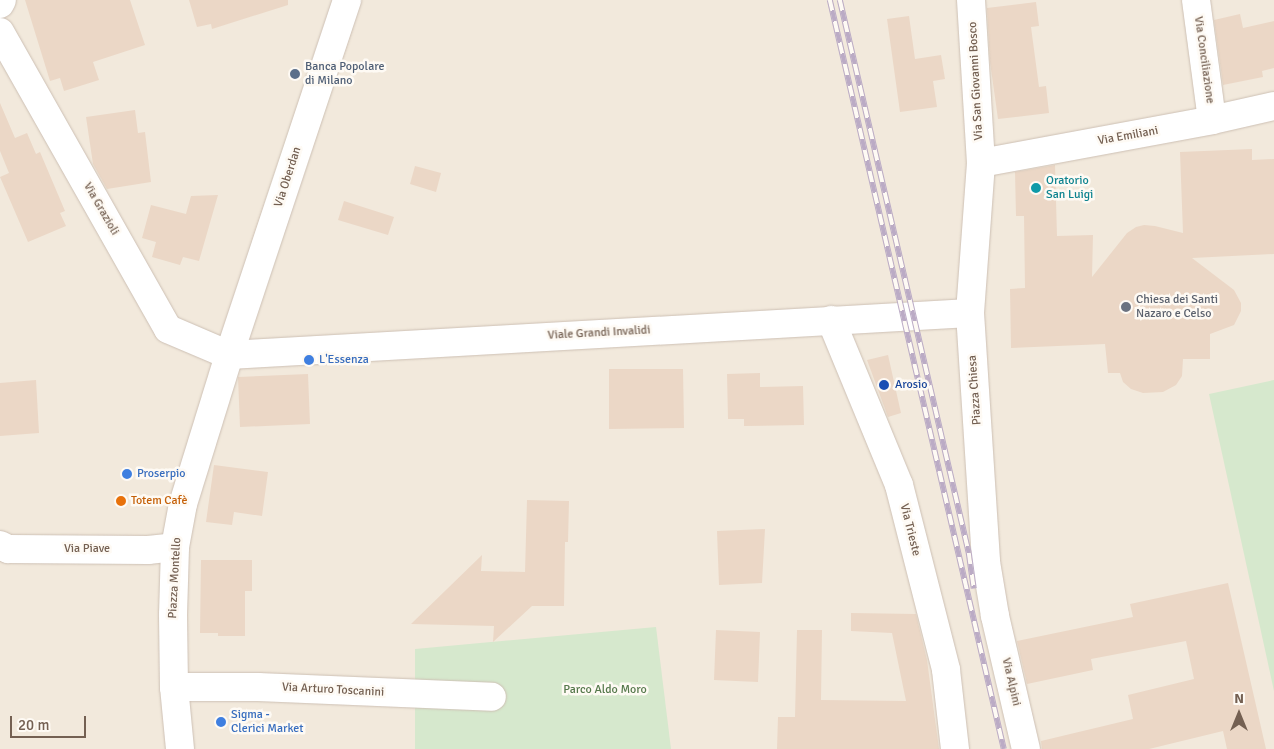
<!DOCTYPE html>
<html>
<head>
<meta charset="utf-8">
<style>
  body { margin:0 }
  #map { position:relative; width:1274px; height:749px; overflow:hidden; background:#fbf6ed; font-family:Signika,sans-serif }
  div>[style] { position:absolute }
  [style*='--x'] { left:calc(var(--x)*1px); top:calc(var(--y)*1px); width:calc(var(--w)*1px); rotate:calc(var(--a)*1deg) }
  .residential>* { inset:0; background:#f2e9dc }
  .green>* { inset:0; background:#d6e8cd }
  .building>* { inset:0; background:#ebd7c6 }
  .roads { filter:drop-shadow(0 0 1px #cdc0b4) drop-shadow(0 0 1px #cdc0b4) }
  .street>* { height:28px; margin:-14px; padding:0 14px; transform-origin:14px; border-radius:14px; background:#fff }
  .rail>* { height:5.5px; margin-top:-2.75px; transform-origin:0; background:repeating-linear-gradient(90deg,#fefaf4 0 11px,#bbabc5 0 22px); box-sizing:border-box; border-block:1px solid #bbabc5 }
  .dots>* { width:14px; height:14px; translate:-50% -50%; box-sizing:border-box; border:2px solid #fefaf4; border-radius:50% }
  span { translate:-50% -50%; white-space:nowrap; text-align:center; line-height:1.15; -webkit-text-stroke:5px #fefaf4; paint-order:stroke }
  .street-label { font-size:12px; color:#746052 }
  .service-label { font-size:12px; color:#4e5e75 }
  .left { translate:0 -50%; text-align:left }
  .culture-label { font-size:12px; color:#0d838f }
  .worship-label { font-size:12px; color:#5b616d }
  .shop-label { font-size:12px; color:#366cbe }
  .transit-label { font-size:12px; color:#164399 }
  .food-label { font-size:12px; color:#c56008 }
  .park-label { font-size:12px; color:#55784b }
  .north { position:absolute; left:1214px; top:689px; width:50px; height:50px; -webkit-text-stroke:4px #fefaf4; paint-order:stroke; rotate:0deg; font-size:14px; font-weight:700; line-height:20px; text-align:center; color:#746052 }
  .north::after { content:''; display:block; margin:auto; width:18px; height:22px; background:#746052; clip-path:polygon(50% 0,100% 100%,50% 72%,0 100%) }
  .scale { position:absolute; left:10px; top:716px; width:76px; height:22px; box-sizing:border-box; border:2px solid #746052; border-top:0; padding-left:6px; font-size:15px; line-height:18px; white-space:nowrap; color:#746052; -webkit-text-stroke:4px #fefaf4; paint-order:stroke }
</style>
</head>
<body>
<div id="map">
  <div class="residential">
    <i style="clip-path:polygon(0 0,1274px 0,1274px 749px,0 749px)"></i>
  </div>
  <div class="green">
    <i style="clip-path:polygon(1274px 380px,1274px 691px,1209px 394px)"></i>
    <i style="clip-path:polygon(656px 627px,671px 749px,415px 749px,415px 649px)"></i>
  </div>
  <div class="building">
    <i style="clip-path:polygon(25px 0,130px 0,145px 45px,93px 62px,99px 80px,64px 91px,60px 78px,50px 81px)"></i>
    <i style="clip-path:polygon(189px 0,288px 0,288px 5px,212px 29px,211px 24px,197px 27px)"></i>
    <i style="clip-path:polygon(1036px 2px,1039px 26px,1031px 27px,1039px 87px,1046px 86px,1049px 113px,998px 119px,990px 62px,987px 8px)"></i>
    <i style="clip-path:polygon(1240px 14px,1243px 28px,1274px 21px,1274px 68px,1262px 71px,1263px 77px,1223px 85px,1214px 20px)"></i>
    <i style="clip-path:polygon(909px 16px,915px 59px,941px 55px,945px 79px,933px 81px,937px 107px,900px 112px,887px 19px)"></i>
    <i style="clip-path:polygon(0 103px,15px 138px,27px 133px,36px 154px,40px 152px,65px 211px,60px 213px,66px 226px,28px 242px,0 177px,9px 173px,0 151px)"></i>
    <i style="clip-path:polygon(135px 110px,138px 133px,145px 132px,151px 182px,107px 189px,93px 164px,86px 117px)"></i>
    <i style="clip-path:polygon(1252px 149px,1252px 160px,1274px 159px,1274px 254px,1192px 258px,1234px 290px,1241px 303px,1241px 311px,1234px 325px,1210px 334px,1210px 359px,1183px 359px,1182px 376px,1176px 385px,1163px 392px,1143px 393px,1131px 389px,1123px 382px,1120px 373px,1108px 373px,1105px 344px,1011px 348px,1010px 289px,1025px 288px,1024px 216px,1016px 216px,1015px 172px,1055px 165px,1057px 236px,1093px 235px,1092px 277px,1127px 233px,1136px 227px,1144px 225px,1155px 226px,1183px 233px,1180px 152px)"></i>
    <i style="clip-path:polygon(415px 166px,441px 173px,436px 192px,410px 184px)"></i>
    <i style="clip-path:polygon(218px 195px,199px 261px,183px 257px,180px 265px,152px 257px,156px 242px,142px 238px,151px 205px,186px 214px,191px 196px)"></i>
    <i style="clip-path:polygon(344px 201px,394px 217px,388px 235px,338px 220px)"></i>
    <i style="clip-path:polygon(888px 355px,901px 413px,888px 417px,867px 360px)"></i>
    <i style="clip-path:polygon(609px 369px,683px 369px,684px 428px,609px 429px)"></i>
    <i style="clip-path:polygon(760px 373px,760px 387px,803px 386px,804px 425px,744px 426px,744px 419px,728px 419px,727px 374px)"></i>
    <i style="clip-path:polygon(308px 374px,310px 424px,240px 427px,238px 377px)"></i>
    <i style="clip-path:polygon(36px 380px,39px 433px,0 436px,0 383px)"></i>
    <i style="clip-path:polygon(214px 465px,268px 472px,262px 516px,234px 512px,232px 525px,206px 522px)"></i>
    <i style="clip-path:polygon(527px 500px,569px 501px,568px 542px,565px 542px,564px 606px,532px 606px,493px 642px,494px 626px,411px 624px,482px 555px,481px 571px,525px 572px)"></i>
    <i style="clip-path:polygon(765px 529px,762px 583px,719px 585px,717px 531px)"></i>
    <i style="clip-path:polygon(201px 560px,252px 560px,252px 591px,245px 591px,245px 636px,218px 636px,218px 633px,200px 633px)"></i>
    <i style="clip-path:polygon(1228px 583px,1266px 749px,1227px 749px,1223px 731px,1149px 749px,1042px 749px,1041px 741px,1133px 719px,1128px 695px,1194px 679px,1186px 641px,1091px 659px,1093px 670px,1027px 684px,1017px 641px,1133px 617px,1130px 604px)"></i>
    <i style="clip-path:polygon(851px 613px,916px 614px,927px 660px,939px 749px,777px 749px,778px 717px,795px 717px,797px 630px,822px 630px,821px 700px,906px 701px,892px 633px,851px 631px)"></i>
    <i style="clip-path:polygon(716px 630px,760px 632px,758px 682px,714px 680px)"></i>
  </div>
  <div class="roads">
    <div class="street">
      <i style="--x:971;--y:0;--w:163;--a:86.5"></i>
      <i style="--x:981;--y:163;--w:150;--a:94.2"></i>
      <i style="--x:970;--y:313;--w:250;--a:86.3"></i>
      <i style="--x:986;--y:562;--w:55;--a:80.5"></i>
      <i style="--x:995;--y:616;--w:137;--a:76.9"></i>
      <i style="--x:1196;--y:0;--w:121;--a:82.4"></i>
      <i style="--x:0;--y:4;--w:4;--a:-63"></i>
      <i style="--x:0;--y:32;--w:341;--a:60.5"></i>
      <i style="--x:168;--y:329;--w:66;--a:23.1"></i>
      <i style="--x:229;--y:355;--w:742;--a:-3.24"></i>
      <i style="--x:981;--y:163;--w:235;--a:-10.5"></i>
      <i style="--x:1212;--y:120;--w:64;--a:-12.7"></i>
      <i style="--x:831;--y:320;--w:178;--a:67.6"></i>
      <i style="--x:899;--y:485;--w:191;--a:75.7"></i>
      <i style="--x:946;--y:670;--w:80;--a:83.5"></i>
      <i style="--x:0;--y:545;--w:9;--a:27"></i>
      <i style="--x:8;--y:549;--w:140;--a:0.4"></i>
      <i style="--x:148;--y:550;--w:27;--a:-6"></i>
      <i style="--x:174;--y:687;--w:84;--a:0"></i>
      <i style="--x:258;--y:687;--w:234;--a:2.4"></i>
      <i style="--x:180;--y:749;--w:62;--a:-95.5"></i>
      <i style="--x:174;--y:687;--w:72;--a:-90.8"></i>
      <i style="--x:173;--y:615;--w:68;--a:-88.3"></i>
      <i style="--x:175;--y:547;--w:44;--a:-79.5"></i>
      <i style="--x:183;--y:504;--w:156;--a:-72.8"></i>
      <i style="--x:229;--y:355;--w:374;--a:-71.6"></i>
    </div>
  </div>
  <div class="rail">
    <i style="--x:830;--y:0;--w:769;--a:76.92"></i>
    <i style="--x:840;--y:0;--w:568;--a:76.87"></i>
    <i style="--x:969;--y:553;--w:36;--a:82"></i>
  </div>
  <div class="dots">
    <i style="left:295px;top:74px;background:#5c6f8a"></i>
    <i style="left:1036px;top:188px;background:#0f9aa8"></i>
    <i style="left:1126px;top:307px;background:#6b7280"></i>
    <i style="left:309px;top:360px;background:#3f7fe0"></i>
    <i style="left:884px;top:385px;background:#1a4fb4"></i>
    <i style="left:127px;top:474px;background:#3f7fe0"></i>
    <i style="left:121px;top:501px;background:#e8710a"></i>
    <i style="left:221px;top:722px;background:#3f7fe0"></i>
  </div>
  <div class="street-label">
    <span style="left:1204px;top:60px;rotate:82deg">Via Conciliazione</span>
    <span style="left:976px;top:81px;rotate:-93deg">Via San Giovanni Bosco</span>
    <span style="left:1128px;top:136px;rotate:-10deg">Via Emiliani</span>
    <span style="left:288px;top:177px;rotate:-72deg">Via Oberdan</span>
    <span style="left:101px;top:209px;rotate:60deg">Via Grazioli</span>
    <span style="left:599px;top:333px;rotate:-3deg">Viale Grandi Invalidi</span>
    <span style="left:975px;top:390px;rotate:-94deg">Piazza Chiesa</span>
    <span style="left:910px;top:530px;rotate:76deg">Via Trieste</span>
    <span style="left:87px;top:549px">Via Piave</span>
    <span style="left:175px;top:578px;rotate:-87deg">Piazza Montello</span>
    <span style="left:1011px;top:682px;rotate:77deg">Via Alpini</span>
    <span style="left:333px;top:690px;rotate:3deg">Via Arturo Toscanini</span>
  </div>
  <div class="service-label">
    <span class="left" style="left:305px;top:74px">Banca Popolare<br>di Milano</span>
  </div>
  <div class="culture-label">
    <span class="left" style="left:1046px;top:188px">Oratorio<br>San Luigi</span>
  </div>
  <div class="worship-label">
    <span class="left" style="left:1136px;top:307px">Chiesa dei Santi<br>Nazaro e Celso</span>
  </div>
  <div class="shop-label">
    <span class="left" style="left:319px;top:360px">L'Essenza</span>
    <span class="left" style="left:137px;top:474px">Proserpio</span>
    <span class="left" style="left:231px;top:722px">Sigma -<br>Clerici Market</span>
  </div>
  <div class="transit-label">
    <span class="left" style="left:895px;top:385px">Arosio</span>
  </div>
  <div class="food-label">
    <span class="left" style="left:131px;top:501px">Totem Cafè</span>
  </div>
  <div class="park-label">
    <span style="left:605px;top:690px">Parco Aldo Moro</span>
  </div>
  <div class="north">N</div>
  <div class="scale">20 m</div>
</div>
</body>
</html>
